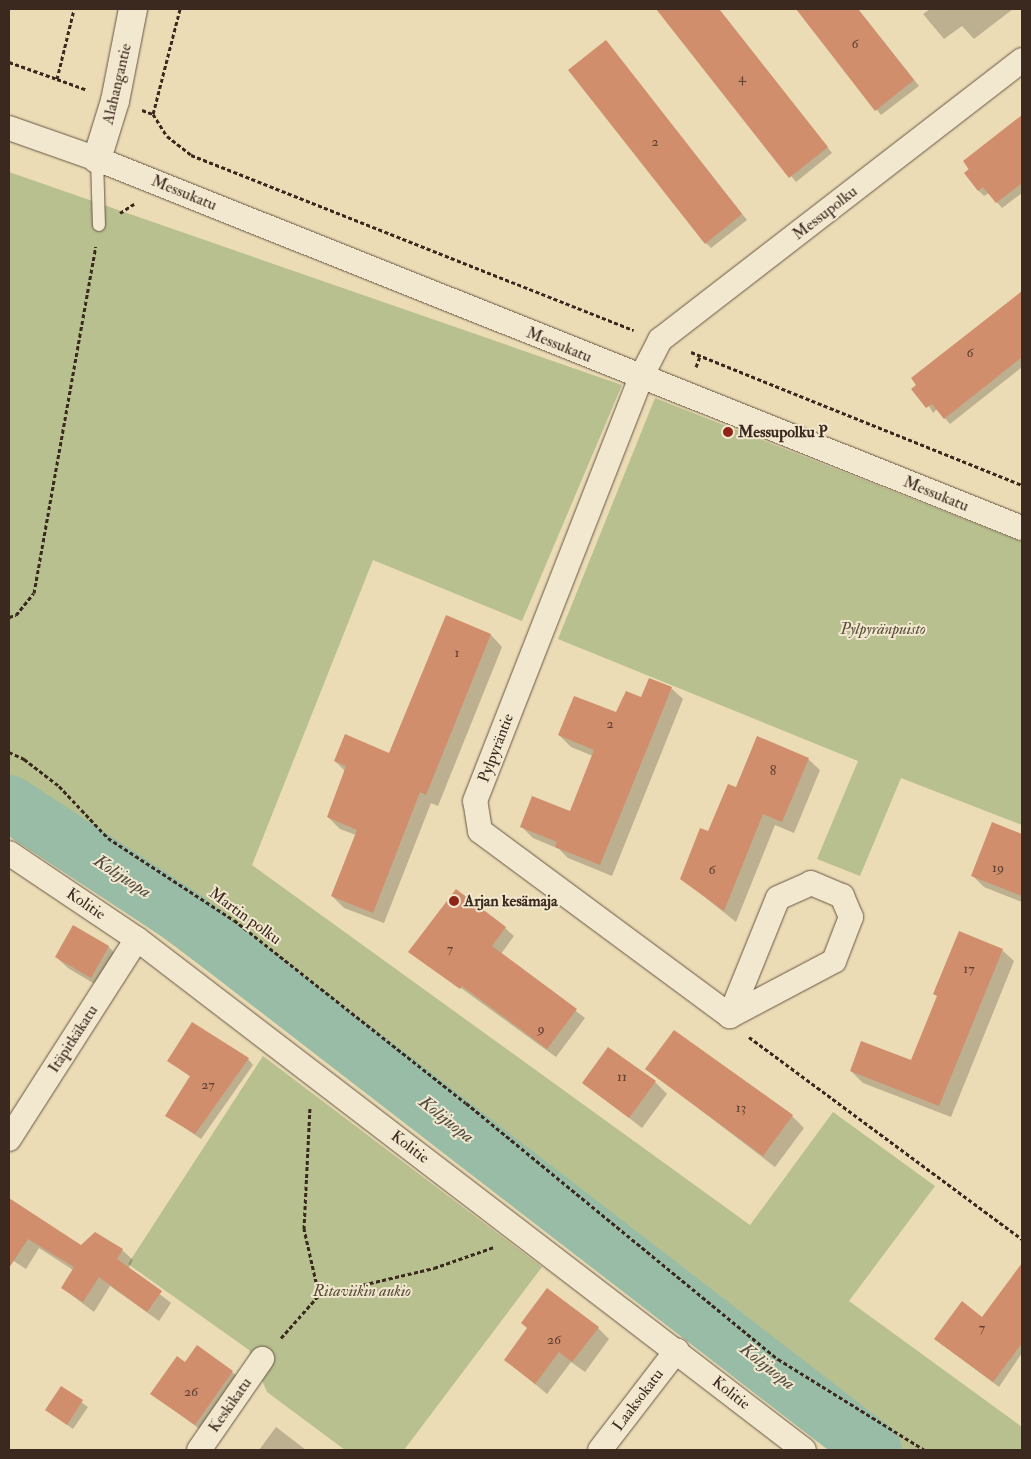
<!DOCTYPE html>
<html>
<head>
<meta charset="utf-8">
<style>
  body { margin:0 }
  #map { position:relative; width:1031px; height:1459px; overflow:hidden; background:#ebdcb5; font-family:"IM FELL Double Pica",serif }
  div>[style] { position:absolute }
  [style*='--x'] { left:calc(var(--x)*1px); top:calc(var(--y)*1px); width:calc(var(--w)*1px); rotate:calc(var(--a)*1deg) }
  .green>* { inset:0; background:#b7c08e }
  .shadow>* { inset:0; background:#0003 }
  .river>* { height:56px; margin:-28px; padding:0 28px; transform-origin:28px; border-radius:28px; background:#99bca7 }
  .building>* { inset:0; background:#d08e6d }
  .path>* { height:3px; margin-top:-1.5px; transform-origin:0; background:repeating-linear-gradient(90deg,#3b281e 0 4px,transparent 0 6.5px) }
  .roads { filter:drop-shadow(0 0 1px #675544) drop-shadow(0 0 1px #675544) }
  .lane>* { height:12px; margin:-6px; padding:0 6px; transform-origin:6px; border-radius:6px; background:#f2e8cf }
  .street>* { height:24px; margin:-12px; padding:0 12px; transform-origin:12px; border-radius:12px; background:#f2e8cf }
  .secondary>* { height:28px; margin:-14px; padding:0 14px; transform-origin:14px; border-radius:14px; background:#f2e8cf }
  .dots>* { width:14px; height:14px; translate:-50% -50%; box-sizing:border-box; border:2px solid #f2e8cf; border-radius:50% }
  span { translate:-50% -50%; white-space:nowrap; text-align:center; line-height:1.15; -webkit-text-stroke:4px #f2e8cf; paint-order:stroke }
  .number-label { font-size:14px; color:#604232 }
  .number-label span { -webkit-text-stroke-width:0 }
  .street-label { font-size:16px; color:#3b281e }
  .poi-label { font-size:16px; color:#3b281e; font-weight:700 }
  .left { translate:0 -50%; text-align:left }
  .park-label { font-size:16px; color:#5a4e3a; font-style:italic }
  .water-label { font-size:18px; color:#524d40; font-style:italic }
  .frame { position:absolute; inset:0; border:10px solid #3b281e; pointer-events:none }
</style>
</head>
<body>
<div id="map">
  <div class="green">
    <i style="clip-path:polygon(9px 172px,622px 385px,522px 621px,373px 560px,252px 865px,750px 1225px,833px 1112px,935px 1186px,849px 1301px,1022px 1427px,1022px 1450px,840px 1450px,483px 1175px,162px 937px,9px 831px)"></i>
    <i style="clip-path:polygon(655px 398px,1022px 542px,1022px 825px,901px 778px,860px 876px,817px 859px,858px 761px,558px 639px)"></i>
    <i style="clip-path:polygon(263px 1056px,542px 1267px,404px 1450px,345px 1450px,267px 1392px,249px 1350px,128px 1264px)"></i>
  </div>
  <div class="shadow">
    <i style="clip-path:polygon(657px 9px,719px 9px,832px 153px,796px 182px)"></i>
    <i style="clip-path:polygon(797px 9px,858px 9px,919px 86px,881px 115px)"></i>
    <i style="clip-path:polygon(930px 9px,1013px 9px,974px 39px,962px 26px,944px 39px,923px 14px)"></i>
    <i style="clip-path:polygon(611px 48px,747px 220px,711px 248px,706px 243px)"></i>
    <i style="clip-path:polygon(1022px 116px,1022px 193px,1002px 208px,989px 193px,984px 196px,979px 191px,964px 161px)"></i>
    <i style="clip-path:polygon(1022px 292px,1022px 367px,950px 424px,937px 409px,933px 413px,913px 378px)"></i>
    <i style="clip-path:polygon(446px 617px,491px 635px,502px 647px,438px 806px,431px 803px,384px 923px,344px 908px,332px 896px,356px 835px,340px 829px,328px 817px,345px 771px,335px 761px,389px 754px)"></i>
    <i style="clip-path:polygon(671px 688px,683px 699px,612px 876px,568px 858px,559px 849px,533px 838px,521px 826px,570px 813px,593px 756px,571px 747px,559px 735px,617px 714px,642px 699px)"></i>
    <i style="clip-path:polygon(808px 759px,820px 770px,794px 833px,775px 825px,736px 922px,682px 879px,737px 789px)"></i>
    <i style="clip-path:polygon(993px 824px,1022px 836px,1022px 902px,984px 887px,972px 875px)"></i>
    <i style="clip-path:polygon(74px 927px,109px 947px,120px 959px,103px 989px,68px 968px,56px 957px)"></i>
    <i style="clip-path:polygon(505px 928px,514px 936px,501px 954px,585px 1018px,556px 1057px,410px 951px)"></i>
    <i style="clip-path:polygon(1002px 950px,1014px 961px,951px 1117px,863px 1083px,851px 1071px,912px 1062px,938px 997px,934px 993px)"></i>
    <i style="clip-path:polygon(248px 1059px,253px 1065px,201px 1139px,167px 1116px,191px 1077px,169px 1061px)"></i>
    <i style="clip-path:polygon(647px 1069px,792px 1116px,804px 1128px,775px 1167px)"></i>
    <i style="clip-path:polygon(583px 1082px,655px 1082px,667px 1094px,642px 1128px)"></i>
    <i style="clip-path:polygon(9px 1200px,81px 1247px,122px 1250px,133px 1260px,128px 1269px,171px 1303px,159px 1321px,110px 1286px,94px 1312px,62px 1288px,73px 1270px,39px 1248px,26px 1269px,9px 1258px)"></i>
    <i style="clip-path:polygon(1012px 1278px,1022px 1285px,1022px 1353px,999px 1387px,935px 1339px,982px 1318px)"></i>
    <i style="clip-path:polygon(598px 1328px,609px 1339px,585px 1372px,571px 1362px,547px 1394px,506px 1360px)"></i>
    <i style="clip-path:polygon(185px 1364px,232px 1372px,238px 1377px,201px 1430px,152px 1394px)"></i>
    <i style="clip-path:polygon(62px 1388px,88px 1407px,73px 1429px,47px 1410px)"></i>
    <i style="clip-path:polygon(276px 1427px,306px 1450px,259px 1450px)"></i>
  </div>
  <div class="river">
    <i style="--x:9;--y:803;--w:212;--a:33.2"></i>
    <i style="--x:186;--y:919;--w:869;--a:37.66"></i>
  </div>
  <div class="building">
    <i style="clip-path:polygon(656px 9px,719px 9px,828px 147px,789px 178px)"></i>
    <i style="clip-path:polygon(796px 9px,858px 9px,914px 80px,875px 111px)"></i>
    <i style="clip-path:polygon(606px 40px,742px 214px,705px 244px,568px 70px)"></i>
    <i style="clip-path:polygon(1022px 115px,1022px 183px,996px 203px,983px 187px,978px 191px,964px 173px,969px 169px,963px 161px)"></i>
    <i style="clip-path:polygon(1022px 291px,1022px 357px,944px 419px,932px 404px,926px 408px,911px 389px,916px 385px,911px 378px)"></i>
    <i style="clip-path:polygon(446px 615px,491px 634px,426px 795px,420px 792px,373px 913px,331px 896px,357px 830px,327px 817px,346px 766px,334px 761px,345px 734px,389px 753px)"></i>
    <i style="clip-path:polygon(649px 678px,672px 687px,600px 865px,555px 847px,557px 842px,520px 827px,532px 796px,570px 811px,594px 750px,558px 735px,574px 696px,616px 712px,626px 691px,641px 697px)"></i>
    <i style="clip-path:polygon(757px 736px,809px 758px,782px 822px,763px 814px,724px 911px,680px 879px,700px 828px,708px 831px,728px 784px,736px 787px)"></i>
    <i style="clip-path:polygon(992px 822px,1022px 834px,1022px 896px,971px 876px)"></i>
    <i style="clip-path:polygon(456px 889px,506px 927px,492px 946px,577px 1009px,547px 1049px,462px 986px,460px 989px,408px 952px)"></i>
    <i style="clip-path:polygon(73px 925px,109px 946px,91px 978px,55px 957px)"></i>
    <i style="clip-path:polygon(959px 931px,1003px 949px,939px 1106px,850px 1071px,861px 1041px,911px 1060px,937px 996px,933px 994px)"></i>
    <i style="clip-path:polygon(192px 1022px,249px 1058px,195px 1134px,165px 1116px,190px 1076px,167px 1061px)"></i>
    <i style="clip-path:polygon(674px 1030px,793px 1115px,763px 1156px,645px 1069px)"></i>
    <i style="clip-path:polygon(608px 1047px,656px 1081px,629px 1118px,582px 1083px)"></i>
    <i style="clip-path:polygon(9px 1198px,81px 1245px,95px 1232px,123px 1249px,117px 1259px,162px 1291px,147px 1312px,99px 1277px,83px 1302px,61px 1288px,74px 1267px,28px 1239px,9px 1268px)"></i>
    <i style="clip-path:polygon(1022px 1263px,1022px 1343px,993px 1382px,934px 1339px,962px 1301px,982px 1317px)"></i>
    <i style="clip-path:polygon(547px 1288px,599px 1327px,572px 1362px,559px 1352px,535px 1384px,504px 1360px,527px 1328px,521px 1323px)"></i>
    <i style="clip-path:polygon(197px 1345px,233px 1371px,195px 1425px,150px 1394px,177px 1356px,185px 1362px)"></i>
    <i style="clip-path:polygon(61px 1386px,83px 1400px,67px 1425px,45px 1410px)"></i>
  </div>
  <div class="path">
    <i style="--x:180;--y:9;--w:108;--a:104.4"></i>
    <i style="--x:153;--y:114;--w:26;--a:58"></i>
    <i style="--x:167;--y:136;--w:31;--a:38"></i>
    <i style="--x:191;--y:155;--w:476;--a:21.6"></i>
    <i style="--x:9;--y:62;--w:51;--a:19.5"></i>
    <i style="--x:57;--y:79;--w:72;--a:-76.3"></i>
    <i style="--x:57;--y:79;--w:32;--a:20"></i>
    <i style="--x:142;--y:110;--w:12;--a:20"></i>
    <i style="--x:120;--y:213;--w:17;--a:-33"></i>
    <i style="--x:691;--y:352;--w:357;--a:21.9"></i>
    <i style="--x:696;--y:367;--w:12;--a:-70"></i>
    <i style="--x:9;--y:617;--w:7;--a:-16"></i>
    <i style="--x:16;--y:615;--w:28;--a:-51"></i>
    <i style="--x:34;--y:593;--w:352;--a:-79.9"></i>
    <i style="--x:9;--y:752;--w:17;--a:25"></i>
    <i style="--x:24;--y:759;--w:44;--a:37.6"></i>
    <i style="--x:59;--y:786;--w:71;--a:46.7"></i>
    <i style="--x:108;--y:838;--w:150;--a:33.1"></i>
    <i style="--x:234;--y:920;--w:295;--a:38.3"></i>
    <i style="--x:466;--y:1103;--w:404;--a:39.4"></i>
    <i style="--x:778;--y:1359;--w:173;--a:31.8"></i>
    <i style="--x:749;--y:1037;--w:340;--a:36.5"></i>
    <i style="--x:319;--y:1295;--w:118;--a:-13.2"></i>
    <i style="--x:434;--y:1268;--w:64;--a:-19.3"></i>
    <i style="--x:281;--y:1338;--w:57;--a:-48.5"></i>
    <i style="--x:319;--y:1295;--w:68;--a:-102.8"></i>
    <i style="--x:304;--y:1229;--w:123;--a:-87.2"></i>
  </div>
  <div class="roads">
    <div class="lane">
      <i style="--x:97;--y:159;--w:66;--a:88.3"></i>
    </div>
    <div class="street">
      <i style="--x:9;--y:128;--w:93;--a:19.4"></i>
      <i style="--x:97;--y:159;--w:996;--a:21.75"></i>
      <i style="--x:9;--y:853;--w:154;--a:33.9"></i>
      <i style="--x:137;--y:939;--w:840;--a:37.46"></i>
      <i style="--x:730;--y:1016;--w:127;--a:-67.9"></i>
      <i style="--x:778;--y:898;--w:36;--a:-24"></i>
      <i style="--x:811;--y:883;--w:34;--a:23"></i>
      <i style="--x:842;--y:896;--w:23;--a:67"></i>
      <i style="--x:851;--y:917;--w:47;--a:111.1"></i>
      <i style="--x:834;--y:961;--w:118;--a:152.1"></i>
      <i style="--x:730;--y:1016;--w:311;--a:-143.5"></i>
      <i style="--x:480;--y:831;--w:30;--a:-99"></i>
      <i style="--x:475;--y:801;--w:455;--a:-68.6"></i>
      <i style="--x:641;--y:377;--w:42;--a:-62.8"></i>
      <i style="--x:660;--y:340;--w:458;--a:-37.7"></i>
      <i style="--x:9;--y:1139;--w:237;--a:-57.4"></i>
      <i style="--x:199;--y:1450;--w:111;--a:-55.3"></i>
      <i style="--x:600;--y:1450;--w:126;--a:-52.4"></i>
    </div>
    <div class="secondary">
      <i style="--x:97;--y:159;--w:61;--a:-72.8"></i>
      <i style="--x:115;--y:101;--w:94;--a:-78.9"></i>
    </div>
  </div>
  <div class="dots">
    <i style="left:728px;top:432px;background:#8f2418"></i>
    <i style="left:454px;top:901px;background:#8f2418"></i>
  </div>
  <div class="number-label">
    <span style="left:855px;top:44px">6</span>
    <span style="left:742px;top:78px">4</span>
    <span style="left:655px;top:142px">2</span>
    <span style="left:970px;top:353px">6</span>
    <span style="left:457px;top:653px">1</span>
    <span style="left:610px;top:724px">2</span>
    <span style="left:773px;top:771px">8</span>
    <span style="left:998px;top:868px">19</span>
    <span style="left:712px;top:870px">6</span>
    <span style="left:450px;top:949px">7</span>
    <span style="left:969px;top:969px">17</span>
    <span style="left:541px;top:1029px">9</span>
    <span style="left:622px;top:1077px">11</span>
    <span style="left:208px;top:1085px">27</span>
    <span style="left:741px;top:1108px">13</span>
    <span style="left:982px;top:1328px">7</span>
    <span style="left:554px;top:1340px">26</span>
    <span style="left:191px;top:1392px">26</span>
  </div>
  <div class="street-label">
    <span style="left:117px;top:84px;rotate:-77deg">Alahangantie</span>
    <span style="left:184px;top:193px;rotate:22deg">Messukatu</span>
    <span style="left:825px;top:213px;rotate:-38deg">Messupolku</span>
    <span style="left:559px;top:345px;rotate:22deg">Messukatu</span>
    <span style="left:936px;top:494px;rotate:22deg">Messukatu</span>
    <span style="left:496px;top:748px;rotate:-69deg">Pylpyräntie</span>
    <span style="left:86px;top:904px;rotate:34deg">Kolitie</span>
    <span style="left:245px;top:916px;rotate:36deg">Martin polku</span>
    <span style="left:73px;top:1039px;rotate:-57deg">Itäpitkäkatu</span>
    <span style="left:410px;top:1147px;rotate:37deg">Kolitie</span>
    <span style="left:731px;top:1393px;rotate:38deg">Kolitie</span>
    <span style="left:638px;top:1400px;rotate:-53deg">Laaksokatu</span>
    <span style="left:230px;top:1405px;rotate:-55deg">Keskikatu</span>
  </div>
  <div class="poi-label">
    <span class="left" style="left:738px;top:432px">Messupolku P</span>
    <span class="left" style="left:464px;top:901px">Arjan kesämaja</span>
  </div>
  <div class="park-label">
    <span style="left:883px;top:629px">Pylpyränpuisto</span>
    <span style="left:362px;top:1291px">Ritaviikin aukio</span>
  </div>
  <div class="water-label">
    <span style="left:122px;top:877px;rotate:33deg">Kolijuopa</span>
    <span style="left:446px;top:1120px;rotate:38deg">Kolijuopa</span>
    <span style="left:767px;top:1367px;rotate:38deg">Kolijuopa</span>
  </div>
  <div class="frame"></div>
</div>
</body>
</html>
